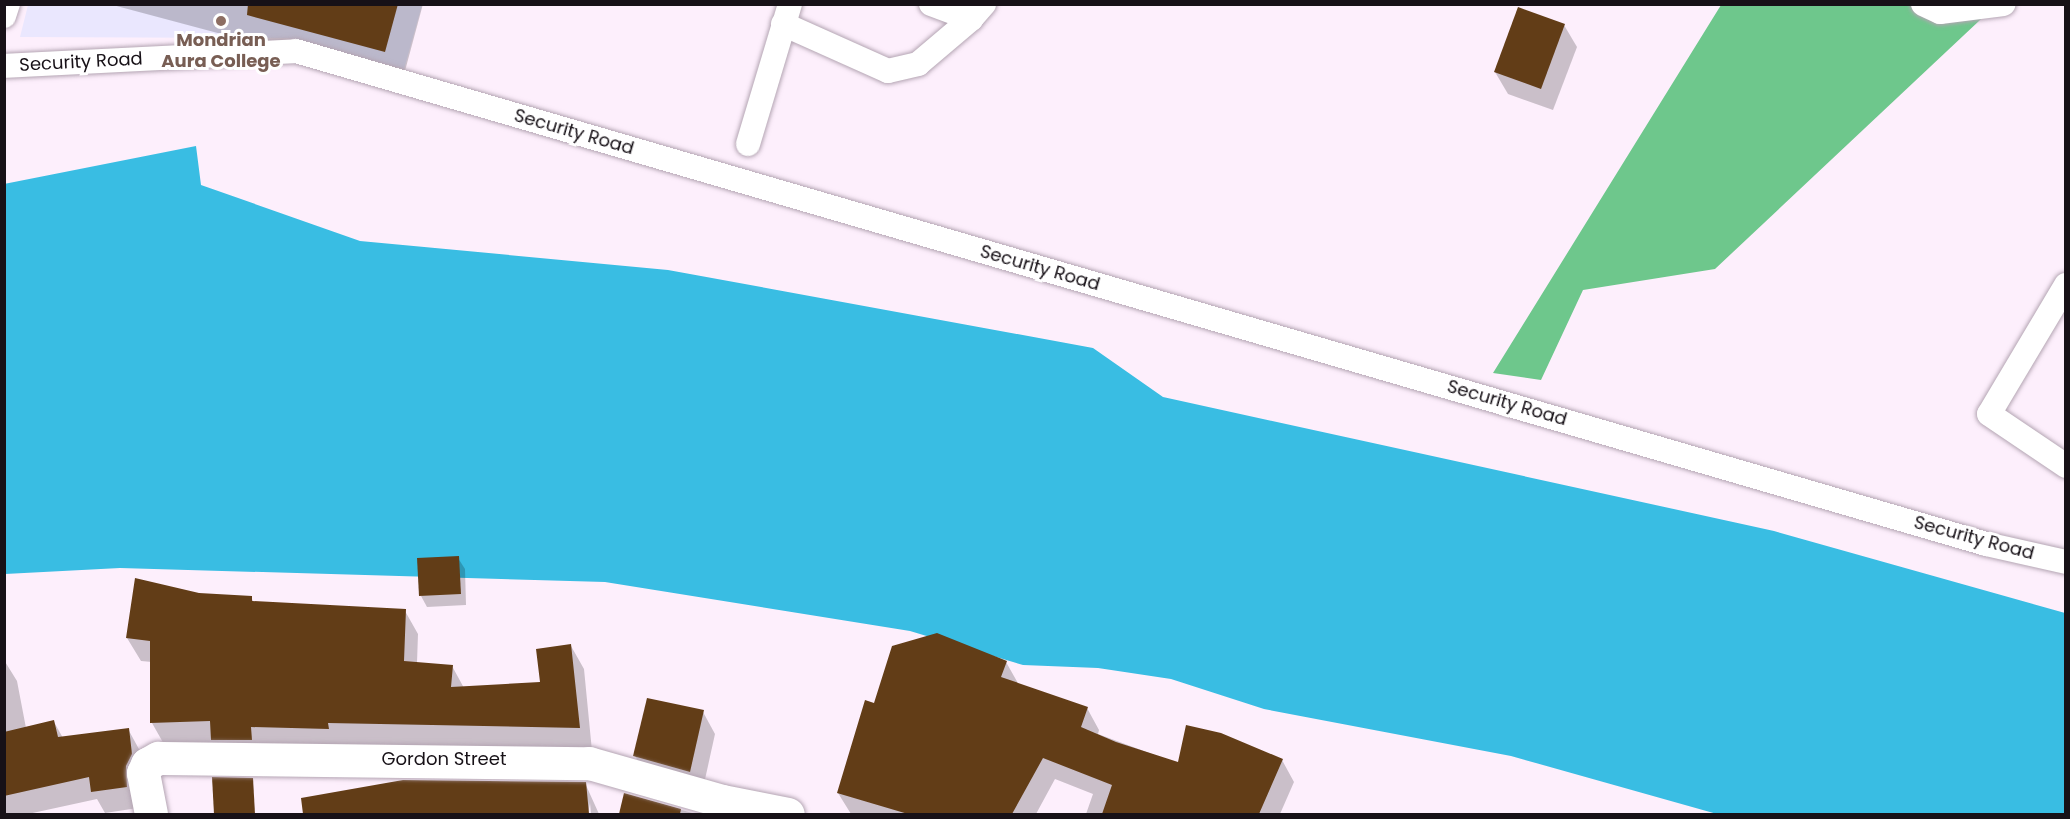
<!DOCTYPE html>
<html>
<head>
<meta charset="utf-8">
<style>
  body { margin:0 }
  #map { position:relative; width:2070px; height:819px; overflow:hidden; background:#fdeffc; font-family:Poppins,sans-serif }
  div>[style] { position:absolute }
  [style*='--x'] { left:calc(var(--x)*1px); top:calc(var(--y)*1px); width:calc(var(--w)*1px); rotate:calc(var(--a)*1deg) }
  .education>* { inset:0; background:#eae7fe }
  .forest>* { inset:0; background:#6ec78c }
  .water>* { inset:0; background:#39bde3 }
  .shadow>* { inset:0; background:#0003 }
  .building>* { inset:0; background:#623d17 }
  .roads { filter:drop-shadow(0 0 2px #b4a5b3) drop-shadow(0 0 2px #b4a5b3) }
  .lane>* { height:24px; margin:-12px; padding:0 12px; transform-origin:12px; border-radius:12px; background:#fff }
  .street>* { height:33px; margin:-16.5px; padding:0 16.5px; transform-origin:16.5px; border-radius:16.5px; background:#fff }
  .dots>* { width:16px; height:16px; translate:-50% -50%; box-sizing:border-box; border:3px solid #fff; border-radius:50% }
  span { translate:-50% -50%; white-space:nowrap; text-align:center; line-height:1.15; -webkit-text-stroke:6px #fff; paint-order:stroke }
  .education-label { font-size:18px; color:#785e54; font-weight:700 }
  .street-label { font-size:18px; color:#171117 }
  .frame { position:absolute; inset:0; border:6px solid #171117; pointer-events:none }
</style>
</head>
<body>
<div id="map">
  <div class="education">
    <i style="clip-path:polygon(28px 5px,422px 5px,404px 69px,288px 38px,20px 37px)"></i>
  </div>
  <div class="forest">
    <i style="clip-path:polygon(1721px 5px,1996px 5px,1715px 269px,1583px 290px,1541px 380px,1493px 373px)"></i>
  </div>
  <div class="water">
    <i style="clip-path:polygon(196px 146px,201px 185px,360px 241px,668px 270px,1093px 348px,1163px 397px,1774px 531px,2065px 613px,2065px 814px,1717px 814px,1511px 756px,1264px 709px,1171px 679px,1098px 668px,1023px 665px,910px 631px,605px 582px,120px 568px,5px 574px,4px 184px)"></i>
  </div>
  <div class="shadow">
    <i style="clip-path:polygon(109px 4px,423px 4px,402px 82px)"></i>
    <i style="clip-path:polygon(1564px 25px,1577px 47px,1553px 110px,1508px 94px,1495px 72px)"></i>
    <i style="clip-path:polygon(458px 558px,465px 569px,466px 605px,427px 607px,421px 596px)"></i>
    <i style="clip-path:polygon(199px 594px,251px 597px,254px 603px,405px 611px,418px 634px,417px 663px,452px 666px,464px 688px,541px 684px,571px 646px,584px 669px,592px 751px,165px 746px,152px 723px,152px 662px,141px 661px,127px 638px)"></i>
    <i style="clip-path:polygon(4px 660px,17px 681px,26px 728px,54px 722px,63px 738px,128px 729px,140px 751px,138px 808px,105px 813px,97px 799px,28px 814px,4px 814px)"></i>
    <i style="clip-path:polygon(1006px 662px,1019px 685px,1087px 708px,1099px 730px,1098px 734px,1179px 764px,1282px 760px,1294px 782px,1280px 814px,1086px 814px,1093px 794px,1055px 779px,1036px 814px,851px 814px,838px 793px,875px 705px)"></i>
    <i style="clip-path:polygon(703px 712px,715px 734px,702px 793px,647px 778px,635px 756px)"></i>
    <i style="clip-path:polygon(585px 783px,599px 814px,591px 814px,590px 803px,588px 814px,319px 814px)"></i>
    <i style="clip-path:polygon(625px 794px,696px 814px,621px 814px)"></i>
  </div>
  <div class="building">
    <i style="clip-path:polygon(248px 4px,398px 4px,385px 52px,247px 15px)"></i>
    <i style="clip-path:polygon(1518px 7px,1565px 24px,1541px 89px,1494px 72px)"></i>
    <i style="clip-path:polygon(459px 556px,461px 594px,419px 596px,417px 558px)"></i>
    <i style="clip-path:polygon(135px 578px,199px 593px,252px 596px,252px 601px,406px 609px,404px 661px,453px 665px,451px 687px,540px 682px,536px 649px,571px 644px,580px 728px,328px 723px,329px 729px,251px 727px,252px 740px,211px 740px,210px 721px,150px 723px,150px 641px,126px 638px)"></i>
    <i style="clip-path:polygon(937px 633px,1007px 661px,1001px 677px,1088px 707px,1081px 727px,1116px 742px,1178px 762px,1186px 725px,1221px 733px,1283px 759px,1259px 814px,1102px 814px,1112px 785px,1043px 758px,1012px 814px,908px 814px,837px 793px,865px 700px,874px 703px,892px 646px)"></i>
    <i style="clip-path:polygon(647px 698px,704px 710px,690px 772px,633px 756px)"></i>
    <i style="clip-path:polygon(54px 720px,58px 737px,129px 728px,132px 754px,126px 766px,127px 787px,91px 792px,89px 777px,4px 796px,4px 732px)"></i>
    <i style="clip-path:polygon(212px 777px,253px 778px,255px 814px,214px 814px)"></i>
    <i style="clip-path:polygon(403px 780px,586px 782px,589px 814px,303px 814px,301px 798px)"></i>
    <i style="clip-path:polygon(624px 793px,681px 809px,680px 814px,619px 814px)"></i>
  </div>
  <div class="roads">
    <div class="lane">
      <i style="--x:931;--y:4;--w:43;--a:20.6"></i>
      <i style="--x:971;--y:19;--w:20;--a:-49"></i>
      <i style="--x:1923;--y:4;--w:19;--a:25"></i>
      <i style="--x:1940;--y:12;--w:64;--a:-7.2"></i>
      <i style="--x:4;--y:16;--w:13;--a:-72"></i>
      <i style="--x:783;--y:24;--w:115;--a:24.1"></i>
      <i style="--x:888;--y:71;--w:31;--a:-13"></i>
      <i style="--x:918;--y:64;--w:70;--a:-40.3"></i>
      <i style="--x:4;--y:66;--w:292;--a:-2.9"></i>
      <i style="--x:296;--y:51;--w:1760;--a:16.26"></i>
      <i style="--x:1986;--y:544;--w:82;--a:12.7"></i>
      <i style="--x:748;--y:144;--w:146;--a:-73.3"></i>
      <i style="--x:2066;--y:285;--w:150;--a:120.8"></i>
      <i style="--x:1989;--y:414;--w:93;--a:34"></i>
    </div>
    <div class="street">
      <i style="--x:151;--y:814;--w:42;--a:-101"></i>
      <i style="--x:143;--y:773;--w:10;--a:-66"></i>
      <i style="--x:147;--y:764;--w:13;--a:-29"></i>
      <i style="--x:158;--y:758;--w:431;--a:0.7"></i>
      <i style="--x:589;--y:763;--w:138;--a:15.9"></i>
      <i style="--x:722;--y:801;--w:67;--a:11.1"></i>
    </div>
  </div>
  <div class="dots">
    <i style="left:221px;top:21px;background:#8d6e63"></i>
  </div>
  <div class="education-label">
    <span style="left:221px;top:51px">Mondrian<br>Aura College</span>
  </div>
  <div class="street-label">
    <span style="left:81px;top:62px;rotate:-3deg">Security Road</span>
    <span style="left:574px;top:132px;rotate:16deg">Security Road</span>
    <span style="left:1040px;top:268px;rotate:16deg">Security Road</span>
    <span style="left:1507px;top:403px;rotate:16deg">Security Road</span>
    <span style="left:1974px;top:538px;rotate:15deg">Security Road</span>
    <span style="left:444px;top:759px">Gordon Street</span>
  </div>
  <div class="frame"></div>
</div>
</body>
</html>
